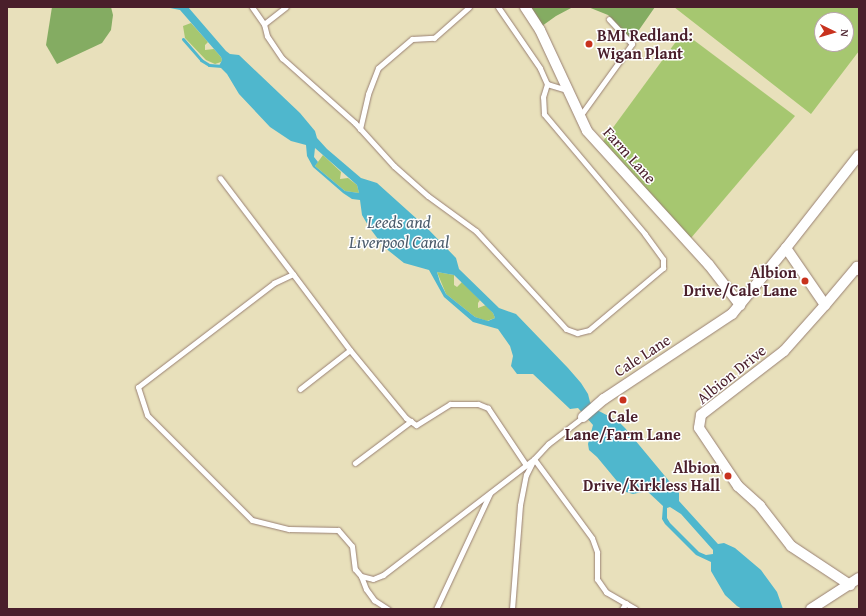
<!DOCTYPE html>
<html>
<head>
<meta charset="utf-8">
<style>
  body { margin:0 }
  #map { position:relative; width:866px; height:616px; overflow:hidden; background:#e8e0bb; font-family:"Gentium Book Plus",serif }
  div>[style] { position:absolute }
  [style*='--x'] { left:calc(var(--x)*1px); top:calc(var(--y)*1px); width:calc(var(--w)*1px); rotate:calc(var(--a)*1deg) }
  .green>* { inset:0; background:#a6c770 }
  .forest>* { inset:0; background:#84ac62 }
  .water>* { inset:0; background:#4fb7cd }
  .stream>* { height:3px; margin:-1.5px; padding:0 1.5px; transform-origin:1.5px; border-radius:1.5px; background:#4fb7cd }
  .roads { filter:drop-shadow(0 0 1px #998073) drop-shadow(0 0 1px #998073) }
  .lane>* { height:5px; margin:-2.5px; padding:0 2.5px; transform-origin:2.5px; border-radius:2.5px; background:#fff }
  .street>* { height:10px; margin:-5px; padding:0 5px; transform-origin:5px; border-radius:5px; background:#fff }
  .dots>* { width:11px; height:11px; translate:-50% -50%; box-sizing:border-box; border:2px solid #fff; border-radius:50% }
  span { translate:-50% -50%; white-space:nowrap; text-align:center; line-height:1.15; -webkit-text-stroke:3px #fff; paint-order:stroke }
  .poi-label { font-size:16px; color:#4a1f2b; font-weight:700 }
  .left { translate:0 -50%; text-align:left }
  .right { translate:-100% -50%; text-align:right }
  .street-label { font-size:16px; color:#4a1f2b }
  .water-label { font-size:17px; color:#4c5c6c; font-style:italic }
  .frame { position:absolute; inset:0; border:8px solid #4a1f2b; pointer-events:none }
  .north { position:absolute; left:814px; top:12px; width:40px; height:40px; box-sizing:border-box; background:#fff; border:1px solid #b7a5aa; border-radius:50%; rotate:95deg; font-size:11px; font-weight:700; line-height:16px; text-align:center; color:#4a1f2b }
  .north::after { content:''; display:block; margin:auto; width:14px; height:18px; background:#c8321e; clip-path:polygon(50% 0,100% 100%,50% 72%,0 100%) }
</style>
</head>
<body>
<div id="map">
  <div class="green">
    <i style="clip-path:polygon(evenodd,674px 7px,859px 7px,859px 51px,811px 114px,674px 7px,822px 20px,846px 20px,846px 44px,822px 44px,822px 20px)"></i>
    <i style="clip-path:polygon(191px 23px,208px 42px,205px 45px,205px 50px,214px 49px,221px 57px,222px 60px,221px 62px,215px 64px,206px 60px,185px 38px,183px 26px)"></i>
    <i style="clip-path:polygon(683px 32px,795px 116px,691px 238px,601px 144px)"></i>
    <i style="clip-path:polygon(323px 155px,341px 172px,340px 179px,348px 178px,357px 185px,359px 193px,345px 191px,315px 166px)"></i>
    <i style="clip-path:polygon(437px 272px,454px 275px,454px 285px,457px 287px,462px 282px,480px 300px,478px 303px,478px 308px,486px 305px,493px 313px,495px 318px,487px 321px,475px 317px,446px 294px)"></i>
  </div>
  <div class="forest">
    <i style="clip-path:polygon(52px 7px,111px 7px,113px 15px,111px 30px,102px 43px,57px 64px,46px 45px)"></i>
    <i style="clip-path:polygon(529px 7px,573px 7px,556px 16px,542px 26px)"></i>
    <i style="clip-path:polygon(588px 7px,655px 7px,632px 40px,608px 15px)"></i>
  </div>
  <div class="water">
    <i style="clip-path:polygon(evenodd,165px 7px,188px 7px,226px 51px,230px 54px,239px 55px,300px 113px,315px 131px,317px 138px,327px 149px,361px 178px,377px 183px,427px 228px,456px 258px,459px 269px,499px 308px,516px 314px,568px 368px,581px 383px,588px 394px,590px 402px,597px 410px,618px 421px,625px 428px,679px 493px,679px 501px,718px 544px,724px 543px,735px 548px,761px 570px,777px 592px,783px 609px,742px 609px,737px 606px,725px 595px,711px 571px,711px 562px,696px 555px,665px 524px,662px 519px,663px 506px,647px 491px,633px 494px,626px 492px,597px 457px,589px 450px,588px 444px,593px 425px,578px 408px,570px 409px,533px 374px,517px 374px,511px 366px,513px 356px,510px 346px,498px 329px,473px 322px,444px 297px,429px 270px,404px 263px,384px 247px,369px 227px,362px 215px,360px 200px,352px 199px,343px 193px,313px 167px,307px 156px,306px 145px,291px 141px,270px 127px,239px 94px,227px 74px,219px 66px,222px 60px,221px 57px,180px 10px,165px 7px,315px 148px,357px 185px,359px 193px,345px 191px,315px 166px,318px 162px,314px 157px,315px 148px,165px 7px,437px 272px,454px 275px,493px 313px,495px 318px,488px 321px,475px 317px,446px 294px,440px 282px,437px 272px,165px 7px,670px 507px,681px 514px,713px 550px,713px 554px,706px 555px,699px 552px,670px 523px,667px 518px,667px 508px,670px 507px)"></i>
  </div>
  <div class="stream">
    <i style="--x:183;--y:39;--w:28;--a:49"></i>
    <i style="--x:201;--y:60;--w:9;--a:32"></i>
    <i style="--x:209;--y:65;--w:13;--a:4"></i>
  </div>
  <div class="roads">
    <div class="lane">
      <i style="--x:252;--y:7;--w:21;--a:55"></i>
      <i style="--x:264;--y:24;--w:12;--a:76"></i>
      <i style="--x:267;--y:36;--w:27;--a:56"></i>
      <i style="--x:282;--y:58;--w:98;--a:41.7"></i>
      <i style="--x:355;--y:123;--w:58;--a:47.8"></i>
      <i style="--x:394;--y:166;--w:45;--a:41.4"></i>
      <i style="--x:428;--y:196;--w:59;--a:36.1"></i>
      <i style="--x:476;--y:231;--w:133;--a:47.4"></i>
      <i style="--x:566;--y:329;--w:12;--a:20"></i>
      <i style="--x:577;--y:333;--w:12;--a:-14"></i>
      <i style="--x:589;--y:330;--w:97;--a:-40"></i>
      <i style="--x:663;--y:268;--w:9;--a:-90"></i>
      <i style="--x:663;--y:259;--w:31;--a:-126"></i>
      <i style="--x:645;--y:234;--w:157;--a:-130.1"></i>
      <i style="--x:544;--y:114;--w:17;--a:-93"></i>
      <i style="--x:543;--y:97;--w:14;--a:-73"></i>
      <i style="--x:547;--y:84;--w:17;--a:-114"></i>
      <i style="--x:540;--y:68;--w:74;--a:-124.5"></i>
      <i style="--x:264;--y:24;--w:28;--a:-38"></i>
      <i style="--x:547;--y:84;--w:21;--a:17"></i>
      <i style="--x:580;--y:116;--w:89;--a:-54.2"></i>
      <i style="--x:632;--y:44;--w:34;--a:-133"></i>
      <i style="--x:360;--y:129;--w:36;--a:-77"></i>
      <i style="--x:368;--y:94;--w:28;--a:-69"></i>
      <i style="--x:378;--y:68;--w:45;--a:-40.5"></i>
      <i style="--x:412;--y:39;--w:22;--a:-3"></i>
      <i style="--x:434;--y:38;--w:47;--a:-41.5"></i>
      <i style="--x:220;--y:178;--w:121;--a:52.8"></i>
      <i style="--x:300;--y:389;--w:63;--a:-38"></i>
      <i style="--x:355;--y:463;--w:70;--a:-36.9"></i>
      <i style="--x:526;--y:465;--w:69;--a:-123.7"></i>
      <i style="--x:488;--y:408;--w:11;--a:-158"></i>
      <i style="--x:478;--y:404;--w:28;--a:180"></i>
      <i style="--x:450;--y:404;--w:40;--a:148"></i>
      <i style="--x:416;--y:425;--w:12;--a:-145"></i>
      <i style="--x:406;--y:418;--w:88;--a:-129.5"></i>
      <i style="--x:350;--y:350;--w:95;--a:-126.9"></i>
      <i style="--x:293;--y:274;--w:21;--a:155"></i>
      <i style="--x:274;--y:283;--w:171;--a:142.6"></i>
      <i style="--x:138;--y:387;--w:29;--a:72"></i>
      <i style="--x:147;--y:415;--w:148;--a:45"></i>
      <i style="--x:252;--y:520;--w:38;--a:14"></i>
      <i style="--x:289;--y:529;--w:49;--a:1.2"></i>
      <i style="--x:338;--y:530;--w:21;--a:49"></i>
      <i style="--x:352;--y:546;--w:23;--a:83"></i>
      <i style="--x:355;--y:569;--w:9;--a:49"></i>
      <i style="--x:361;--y:576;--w:12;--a:14"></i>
      <i style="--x:373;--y:579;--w:11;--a:-22"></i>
      <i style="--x:383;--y:575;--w:190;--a:-37.5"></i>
      <i style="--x:534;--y:459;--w:98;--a:53.7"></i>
      <i style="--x:592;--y:538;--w:15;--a:70"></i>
      <i style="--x:597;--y:552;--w:27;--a:90"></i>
      <i style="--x:597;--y:579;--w:16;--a:55"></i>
      <i style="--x:606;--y:592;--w:34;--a:30"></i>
      <i style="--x:361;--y:576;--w:14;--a:69"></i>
      <i style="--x:366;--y:589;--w:14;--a:54"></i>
      <i style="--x:374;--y:600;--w:17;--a:33"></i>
      <i style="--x:436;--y:609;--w:128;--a:-65"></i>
      <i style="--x:512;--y:609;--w:104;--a:-85.6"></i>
      <i style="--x:520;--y:505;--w:31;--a:-79"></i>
      <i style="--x:526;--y:475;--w:18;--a:-63"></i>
      <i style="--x:534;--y:459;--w:21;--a:-47"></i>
      <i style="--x:548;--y:444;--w:44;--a:-37.6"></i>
      <i style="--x:622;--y:609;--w:7;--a:-56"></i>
    </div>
    <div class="street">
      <i style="--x:525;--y:7;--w:27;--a:57"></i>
      <i style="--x:540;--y:30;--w:111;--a:65"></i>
      <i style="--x:587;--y:131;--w:181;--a:47.7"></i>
      <i style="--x:709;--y:265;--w:51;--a:52.2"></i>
      <i style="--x:786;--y:248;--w:69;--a:55.6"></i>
      <i style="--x:825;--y:305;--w:62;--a:131.7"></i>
      <i style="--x:784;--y:351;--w:105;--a:142.4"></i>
      <i style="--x:701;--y:415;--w:13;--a:99"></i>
      <i style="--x:699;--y:428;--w:70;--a:56.1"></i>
      <i style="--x:738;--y:486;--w:30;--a:42"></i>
      <i style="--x:760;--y:506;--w:51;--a:52.2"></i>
      <i style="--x:791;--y:546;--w:71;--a:33.5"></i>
      <i style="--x:825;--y:305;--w:50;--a:-49.9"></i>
      <i style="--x:857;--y:267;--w:4;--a:56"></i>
      <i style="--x:583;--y:417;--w:28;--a:-41"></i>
      <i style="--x:604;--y:399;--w:154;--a:-33.6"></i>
      <i style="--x:732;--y:314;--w:85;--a:-50.7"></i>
      <i style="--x:786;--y:248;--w:118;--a:-51.9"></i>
      <i style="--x:811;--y:609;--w:57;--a:-32.9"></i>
    </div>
  </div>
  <div class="dots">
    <i style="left:589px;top:44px;background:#c8321e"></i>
    <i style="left:805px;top:281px;background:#c8321e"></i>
    <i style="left:623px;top:400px;background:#c8321e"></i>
    <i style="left:728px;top:476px;background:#c8321e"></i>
  </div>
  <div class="poi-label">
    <span class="left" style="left:597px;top:44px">BMI Redland:<br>Wigan Plant</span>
    <span class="right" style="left:797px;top:281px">Albion<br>Drive/Cale Lane</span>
    <span style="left:623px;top:425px">Cale<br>Lane/Farm Lane</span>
    <span class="right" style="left:720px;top:476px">Albion<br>Drive/Kirkless Hall</span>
  </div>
  <div class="street-label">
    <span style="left:630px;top:155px;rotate:48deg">Farm Lane</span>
    <span style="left:642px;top:355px;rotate:-33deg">Cale Lane</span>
    <span style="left:731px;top:374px;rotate:-39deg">Albion Drive</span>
  </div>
  <div class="water-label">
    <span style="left:399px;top:232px">Leeds and<br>Liverpool Canal</span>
  </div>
  <div class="frame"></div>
  <div class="north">N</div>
</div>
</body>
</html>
